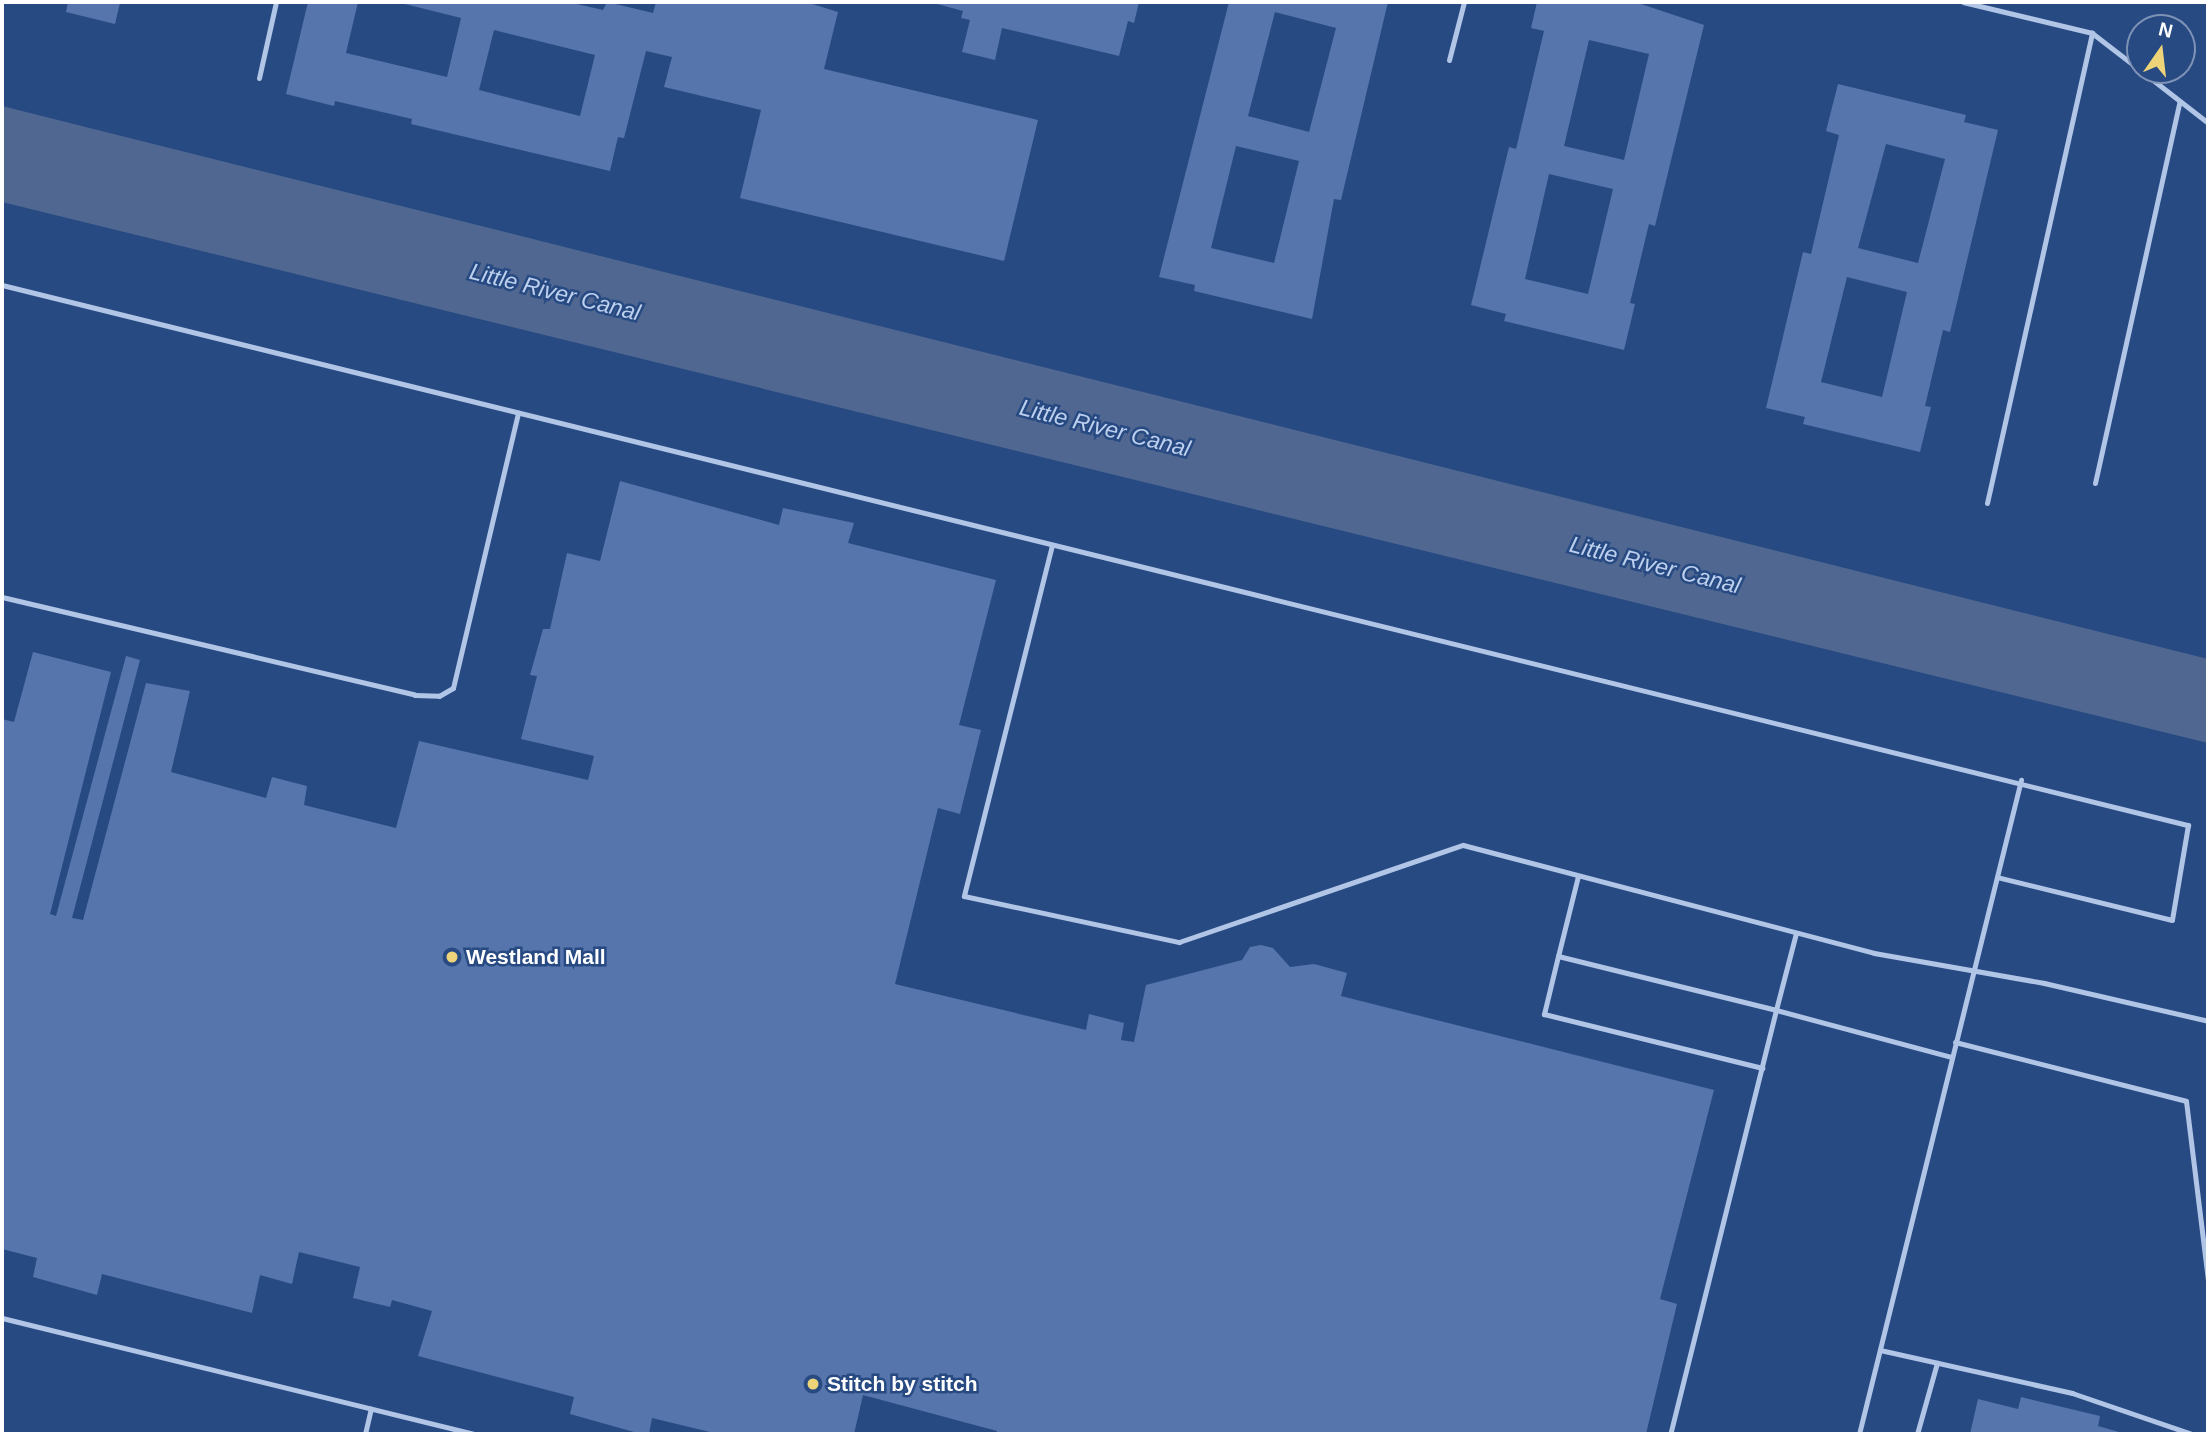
<!DOCTYPE html>
<html>
<head>
<meta charset="utf-8">
<style>
  body { margin:0 }
  #map { position:relative; width:2210px; height:1436px; overflow:hidden; background:#284a83; font-family:Helvetica,sans-serif }
  div>[style] { position:absolute }
  [style*='--x'] { left:calc(var(--x)*1px); top:calc(var(--y)*1px); width:calc(var(--w)*1px); rotate:calc(var(--a)*1deg) }
  .water>* { inset:0; background:#506891 }
  .building>* { inset:0; background:#5575ac }
  .service>* { height:5px; margin:-2.5px; padding:0 2.5px; transform-origin:2.5px; border-radius:2.5px; background:#b1c6e7 }
  .dots>* { width:19px; height:19px; translate:-50% -50%; box-sizing:border-box; border:4px solid #284a83; border-radius:50% }
  span { translate:-50% -50%; white-space:nowrap; text-align:center; line-height:1.15; -webkit-text-stroke:5px #284a83; paint-order:stroke }
  .poi-label { font-size:21px; color:#fff; font-weight:700 }
  .left { translate:0 -50%; text-align:left }
  .water-label { font-size:23px; color:#bdd0ee; font-style:italic }
  .frame { position:absolute; inset:0; border:4px solid #fff; pointer-events:none }
  .north { position:absolute; left:2126px; top:14px; width:70px; height:70px; box-sizing:border-box; background:#284a83; border:2px solid #7e92b5; border-radius:50%; rotate:14deg; font-size:19px; font-weight:700; line-height:28px; text-align:center; color:#fff }
  .north::after { content:''; display:block; margin:auto; width:24px; height:32px; background:#eed478; clip-path:polygon(50% 0,100% 100%,50% 72%,0 100%) }
</style>
</head>
<body>
<div id="map">
  <div class="water">
    <i style="clip-path:polygon(2px 106px,2208px 659px,2208px 743px,2px 202px)"></i>
  </div>
  <div class="building">
    <i style="clip-path:polygon(68px 2px,116px 2px,120px 3px,115px 24px,66px 12px)"></i>
    <i style="clip-path:polygon(evenodd,308px 2px,358px 2px,346px 53px,447px 77px,461px 18px,397px 2px,568px 2px,603px 10px,607px 2px,653px 13px,656px 2px,806px 2px,838px 12px,824px 69px,1038px 120px,1004px 261px,740px 198px,761px 110px,664px 87px,672px 57px,646px 51px,624px 138px,618px 137px,610px 171px,411px 124px,412px 119px,335px 101px,334px 106px,286px 94px,308px 2px,494px 30px,595px 55px,580px 116px,479px 90px,494px 30px)"></i>
    <i style="clip-path:polygon(930px 2px,1139px 2px,1134px 23px,1128px 21px,1119px 56px,1002px 28px,995px 60px,962px 52px,970px 20px,961px 18px,963px 11px)"></i>
    <i style="clip-path:polygon(evenodd,1229px 2px,1388px 2px,1341px 200px,1334px 199px,1312px 319px,1194px 291px,1195px 285px,1159px 277px,1229px 2px,1275px 12px,1336px 28px,1309px 132px,1248px 116px,1275px 12px,1229px 2px,1236px 146px,1299px 161px,1274px 263px,1211px 248px,1236px 146px)"></i>
    <i style="clip-path:polygon(evenodd,1537px 2px,1635px 2px,1704px 25px,1655px 226px,1649px 224px,1630px 303px,1635px 304px,1624px 350px,1504px 321px,1506px 314px,1471px 305px,1509px 147px,1516px 149px,1544px 31px,1531px 28px,1537px 2px,1589px 40px,1649px 54px,1624px 160px,1564px 146px,1589px 40px,1537px 2px,1549px 174px,1613px 189px,1588px 294px,1525px 279px,1549px 174px)"></i>
    <i style="clip-path:polygon(evenodd,1838px 84px,1966px 115px,1964px 122px,1998px 130px,1950px 332px,1943px 330px,1925px 406px,1931px 407px,1920px 452px,1803px 424px,1805px 417px,1766px 408px,1803px 252px,1811px 254px,1839px 135px,1826px 131px,1838px 84px,1886px 144px,1945px 159px,1918px 263px,1858px 248px,1886px 144px,1838px 84px,1847px 277px,1907px 292px,1882px 397px,1821px 382px,1847px 277px)"></i>
    <i style="clip-path:polygon(620px 481px,779px 525px,783px 508px,854px 523px,848px 543px,996px 580px,959px 725px,981px 730px,960px 814px,938px 808px,895px 984px,1086px 1030px,1089px 1014px,1124px 1023px,1121px 1040px,1134px 1042px,1146px 985px,1242px 960px,1250px 947px,1261px 945px,1273px 948px,1290px 967px,1314px 964px,1347px 973px,1341px 996px,1714px 1090px,1660px 1299px,1677px 1304px,1646px 1434px,996px 1434px,997px 1431px,863px 1395px,854px 1434px,718px 1434px,652px 1418px,649px 1434px,641px 1434px,570px 1414px,574px 1397px,418px 1356px,432px 1311px,392px 1300px,390px 1307px,353px 1298px,360px 1267px,299px 1252px,292px 1284px,260px 1275px,252px 1313px,102px 1274px,97px 1295px,33px 1277px,37px 1258px,2px 1249px,2px 719px,14px 722px,33px 652px,111px 672px,50px 914px,56px 916px,126px 656px,140px 660px,72px 918px,83px 920px,146px 683px,190px 691px,171px 772px,266px 798px,272px 777px,307px 786px,304px 805px,396px 828px,419px 741px,588px 780px,594px 756px,521px 739px,537px 676px,530px 675px,543px 629px,550px 629px,567px 553px,600px 561px)"></i>
    <i style="clip-path:polygon(2021px 1397px,2100px 1416px,2098px 1426px,2126px 1434px,1970px 1434px,1978px 1399px,2018px 1409px)"></i>
  </div>
  <div class="service">
    <i style="--x:1963;--y:2;--w:133;--a:13.5"></i>
    <i style="--x:2092;--y:33;--w:61;--a:37.6"></i>
    <i style="--x:1449;--y:60;--w:60;--a:-75.5"></i>
    <i style="--x:2140;--y:70;--w:86;--a:37.9"></i>
    <i style="--x:259;--y:78;--w:78;--a:-77.4"></i>
    <i style="--x:2;--y:285;--w:2252;--a:13.88"></i>
    <i style="--x:2188;--y:825;--w:96;--a:99.6"></i>
    <i style="--x:2172;--y:920;--w:180;--a:-166.2"></i>
    <i style="--x:2095;--y:483;--w:391;--a:-77.5"></i>
    <i style="--x:1987;--y:503;--w:482;--a:-77.4"></i>
    <i style="--x:1052;--y:545;--w:362;--a:104.1"></i>
    <i style="--x:964;--y:896;--w:220;--a:12.1"></i>
    <i style="--x:1179;--y:942;--w:300;--a:-18.9"></i>
    <i style="--x:1463;--y:845;--w:425;--a:14.7"></i>
    <i style="--x:1874;--y:953;--w:173;--a:10"></i>
    <i style="--x:2044;--y:983;--w:168;--a:13"></i>
    <i style="--x:2;--y:597;--w:424;--a:13.3"></i>
    <i style="--x:415;--y:695;--w:24;--a:2"></i>
    <i style="--x:439;--y:696;--w:16;--a:-30"></i>
    <i style="--x:453;--y:688;--w:283;--a:-76.7"></i>
    <i style="--x:1578;--y:876;--w:82;--a:104"></i>
    <i style="--x:1558;--y:956;--w:225;--a:13.9"></i>
    <i style="--x:1776;--y:1010;--w:437;--a:104"></i>
    <i style="--x:1796;--y:933;--w:80;--a:104.6"></i>
    <i style="--x:1776;--y:1010;--w:181;--a:15"></i>
    <i style="--x:1558;--y:956;--w:60;--a:103.6"></i>
    <i style="--x:1544;--y:1014;--w:225;--a:13.9"></i>
    <i style="--x:1955;--y:1042;--w:238;--a:14.3"></i>
    <i style="--x:2186;--y:1101;--w:181;--a:83"></i>
    <i style="--x:2;--y:1318;--w:485;--a:13.8"></i>
    <i style="--x:1880;--y:1350;--w:197;--a:12.6"></i>
    <i style="--x:2072;--y:1393;--w:127;--a:18.9"></i>
    <i style="--x:365;--y:1434;--w:26;--a:-77"></i>
    <i style="--x:1859;--y:1434;--w:674;--a:-76.09"></i>
    <i style="--x:1917;--y:1434;--w:74;--a:-74.3"></i>
  </div>
  <div class="dots">
    <i style="left:452px;top:957px;background:#eed478"></i>
    <i style="left:813px;top:1384px;background:#eed478"></i>
  </div>
  <div class="poi-label">
    <span class="left" style="left:466px;top:957px">Westland Mall</span>
    <span class="left" style="left:827px;top:1384px">Stitch by stitch</span>
  </div>
  <div class="water-label">
    <span style="left:555px;top:292px;rotate:14deg">Little River Canal</span>
    <span style="left:1105px;top:428px;rotate:14deg">Little River Canal</span>
    <span style="left:1655px;top:565px;rotate:14deg">Little River Canal</span>
  </div>
  <div class="frame"></div>
  <div class="north">N</div>
</div>
</body>
</html>
